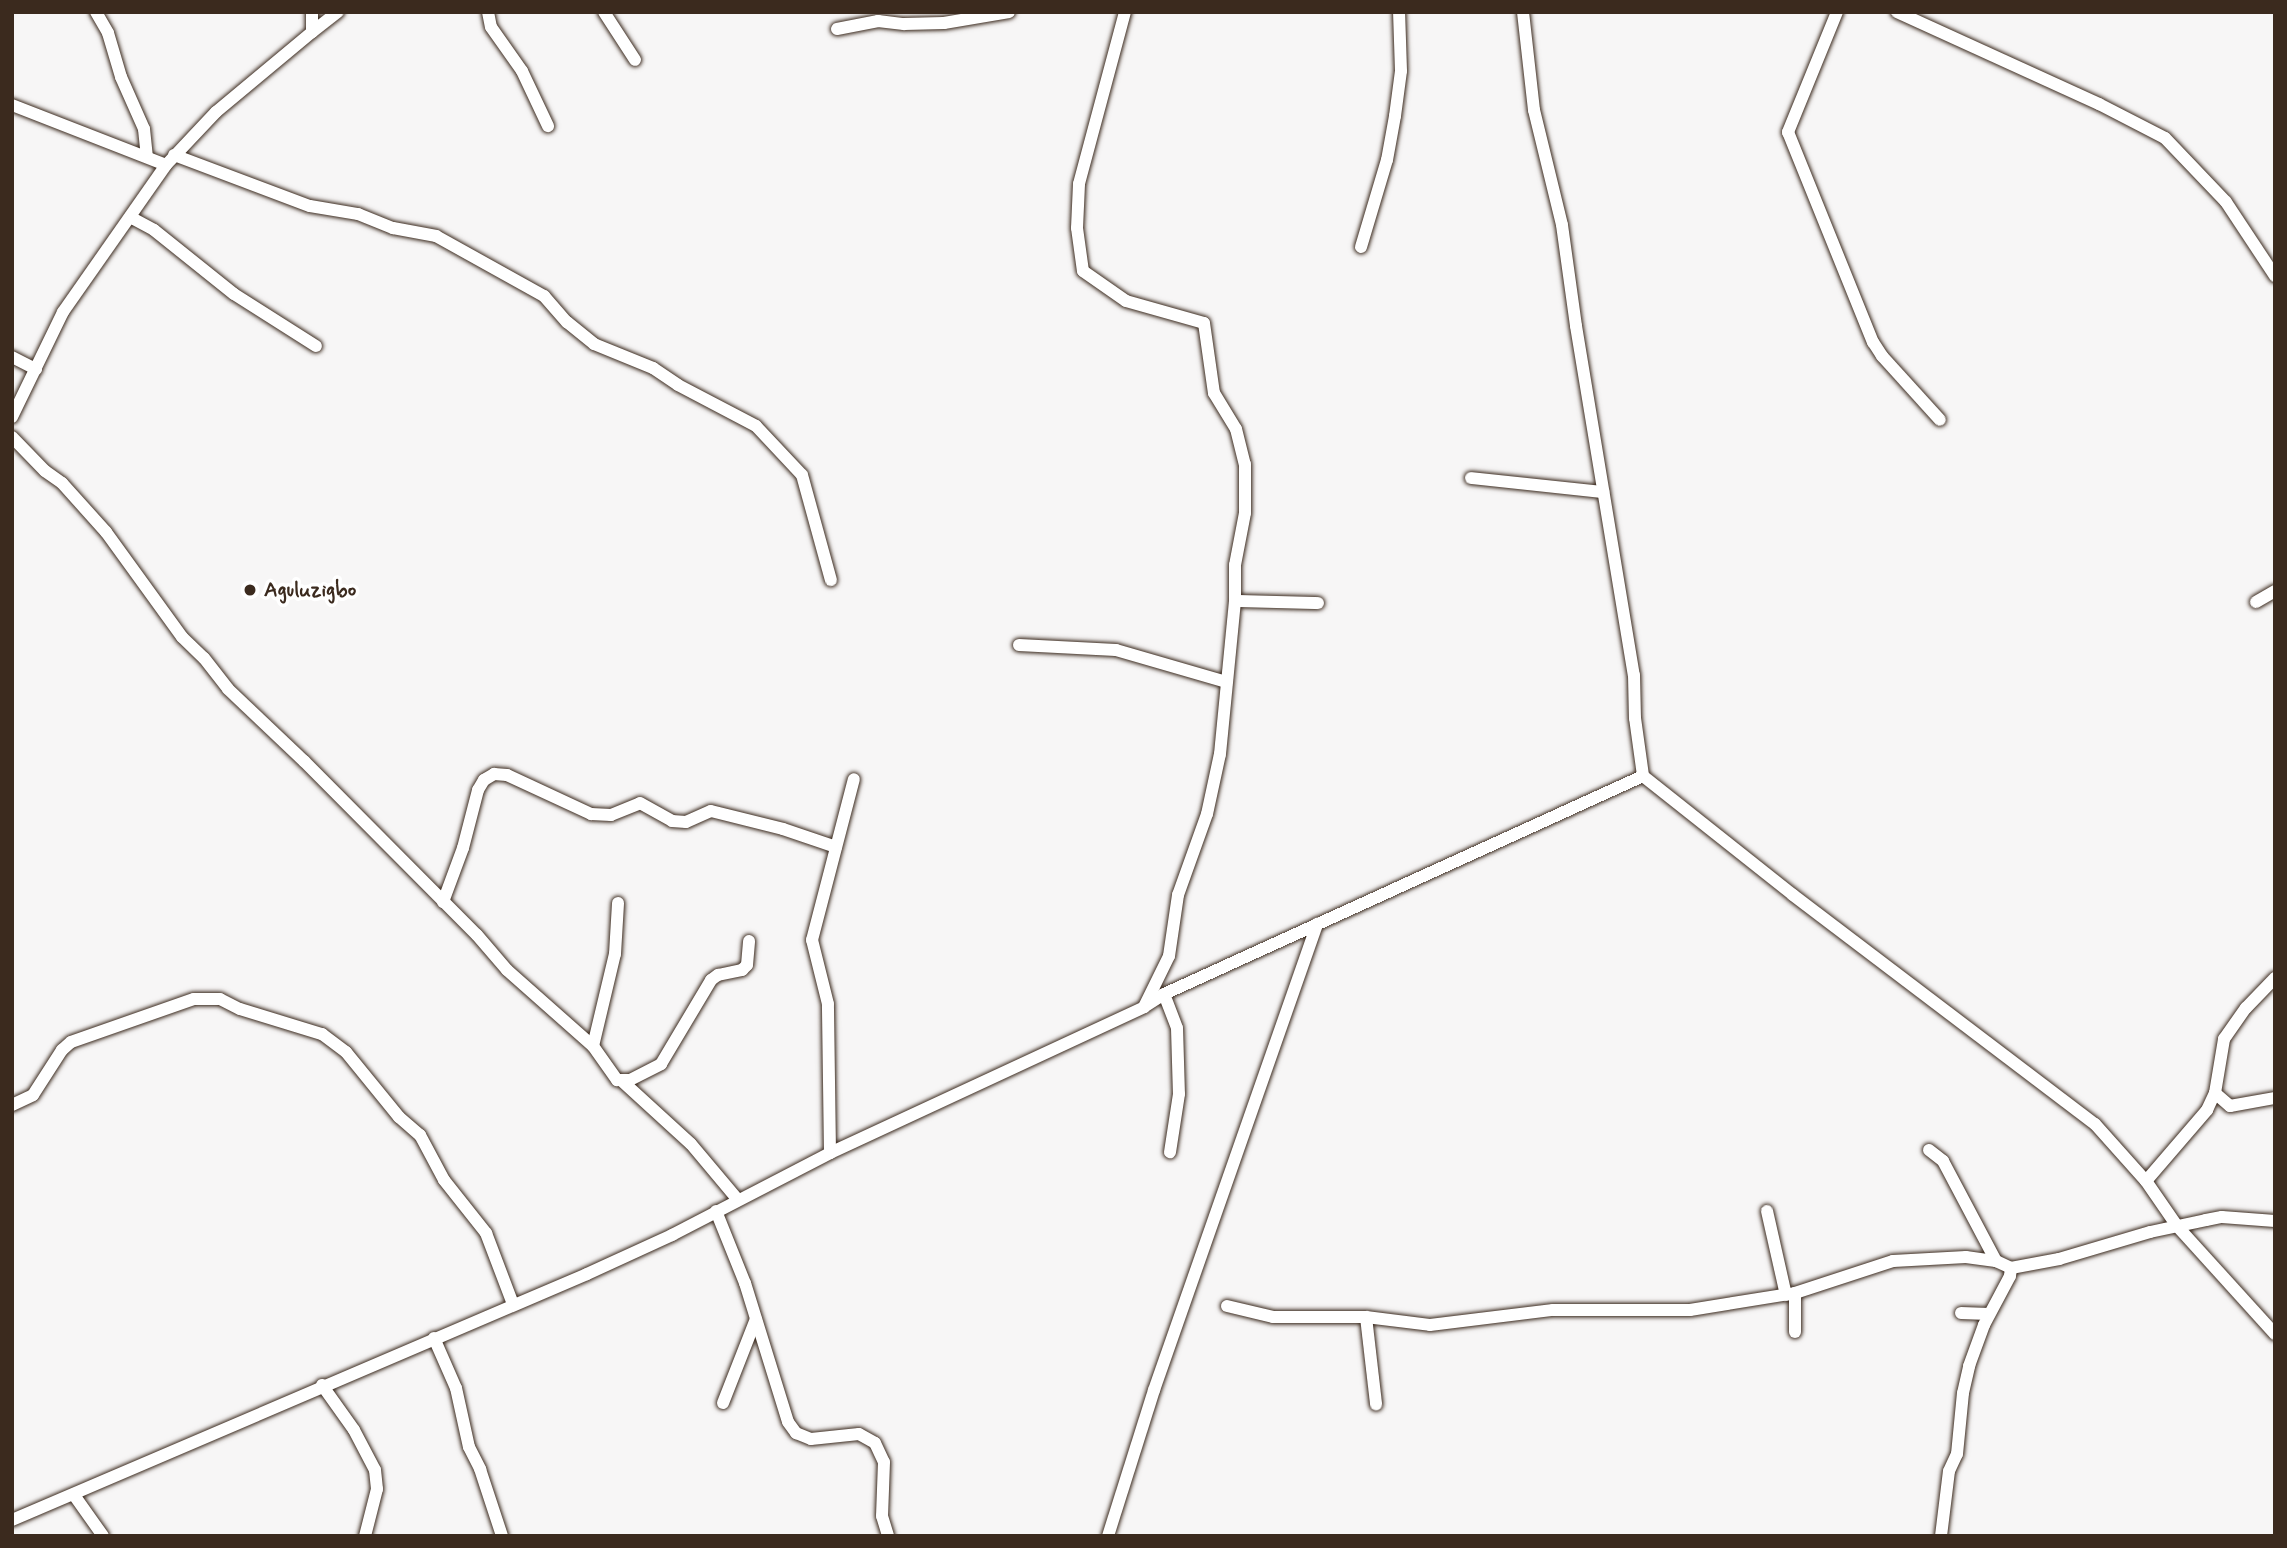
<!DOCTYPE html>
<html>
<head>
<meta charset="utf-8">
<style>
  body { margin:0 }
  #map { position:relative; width:2287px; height:1548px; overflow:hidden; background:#f7f6f6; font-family:Mynerve,sans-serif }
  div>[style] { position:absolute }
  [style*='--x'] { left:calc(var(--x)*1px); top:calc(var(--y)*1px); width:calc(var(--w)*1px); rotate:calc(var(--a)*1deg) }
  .roads { filter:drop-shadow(0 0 2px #3b2a1e) drop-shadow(0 0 2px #3b2a1e) }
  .minor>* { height:12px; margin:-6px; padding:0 6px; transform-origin:6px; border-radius:6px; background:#fff }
  .dots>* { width:19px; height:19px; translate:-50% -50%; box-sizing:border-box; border:4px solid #fff; border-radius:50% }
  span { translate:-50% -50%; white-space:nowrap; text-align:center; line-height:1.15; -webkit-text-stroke:7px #fff; paint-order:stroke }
  .poi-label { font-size:21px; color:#3b2a1e; font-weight:700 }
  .left { translate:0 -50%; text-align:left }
  .frame { position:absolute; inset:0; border:14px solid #3b2a1e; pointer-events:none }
</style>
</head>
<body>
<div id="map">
  <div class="roads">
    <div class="minor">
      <i style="--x:96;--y:12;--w:24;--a:60"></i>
      <i style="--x:108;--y:33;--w:46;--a:73.5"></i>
      <i style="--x:121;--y:77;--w:57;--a:66.1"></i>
      <i style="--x:144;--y:129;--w:28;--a:84"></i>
      <i style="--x:488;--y:12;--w:15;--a:79"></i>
      <i style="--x:491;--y:27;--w:54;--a:54.8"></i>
      <i style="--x:522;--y:71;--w:61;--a:64.7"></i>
      <i style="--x:604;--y:12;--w:57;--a:57.1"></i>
      <i style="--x:1125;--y:12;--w:178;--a:105"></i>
      <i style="--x:1079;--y:184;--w:44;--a:92.6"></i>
      <i style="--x:1077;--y:228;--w:43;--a:82.1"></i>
      <i style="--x:1083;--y:271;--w:52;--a:34.9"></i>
      <i style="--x:1126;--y:301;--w:81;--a:15.8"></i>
      <i style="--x:1204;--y:323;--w:71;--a:81.9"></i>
      <i style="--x:1214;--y:393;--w:42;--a:58.6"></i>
      <i style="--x:1236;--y:429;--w:36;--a:76"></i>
      <i style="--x:1245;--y:464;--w:49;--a:90"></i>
      <i style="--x:1245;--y:513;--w:53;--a:100.9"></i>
      <i style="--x:1235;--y:565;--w:36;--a:90"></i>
      <i style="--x:1235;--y:601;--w:83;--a:1.4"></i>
      <i style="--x:1523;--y:12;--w:99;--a:83.6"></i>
      <i style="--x:1534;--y:110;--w:118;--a:76.3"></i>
      <i style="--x:1562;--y:225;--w:102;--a:82.1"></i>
      <i style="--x:1576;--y:326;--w:354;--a:80.6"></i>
      <i style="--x:1634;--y:675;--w:43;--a:88.7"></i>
      <i style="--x:1635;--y:718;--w:59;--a:82.1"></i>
      <i style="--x:1643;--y:776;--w:191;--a:38.4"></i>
      <i style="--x:1793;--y:895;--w:379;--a:37.2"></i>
      <i style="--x:2095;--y:1124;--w:76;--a:48.2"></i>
      <i style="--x:2146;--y:1181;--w:55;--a:55.4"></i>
      <i style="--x:2177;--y:1226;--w:146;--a:47.8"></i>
      <i style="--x:1837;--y:12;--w:130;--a:112.2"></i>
      <i style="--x:1788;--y:132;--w:227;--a:68"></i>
      <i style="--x:1873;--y:342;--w:17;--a:57"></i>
      <i style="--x:1882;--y:356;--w:86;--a:47.8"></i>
      <i style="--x:1897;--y:12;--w:222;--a:24.5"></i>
      <i style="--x:2099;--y:104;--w:74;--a:27.3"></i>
      <i style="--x:2165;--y:138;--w:88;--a:46.4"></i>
      <i style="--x:2226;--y:202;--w:89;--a:56.5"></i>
      <i style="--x:837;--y:29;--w:42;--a:-11"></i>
      <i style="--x:878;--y:21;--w:26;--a:7"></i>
      <i style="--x:904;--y:24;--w:40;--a:-1.4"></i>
      <i style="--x:944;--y:23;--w:66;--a:-9.6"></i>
      <i style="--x:312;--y:32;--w:33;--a:-38"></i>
      <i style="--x:12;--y:105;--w:165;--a:21.3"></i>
      <i style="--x:174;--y:155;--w:145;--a:20.6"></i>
      <i style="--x:310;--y:206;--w:49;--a:9.5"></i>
      <i style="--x:358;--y:214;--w:38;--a:22"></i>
      <i style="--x:393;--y:228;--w:44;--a:10.5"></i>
      <i style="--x:436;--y:236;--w:124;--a:29.1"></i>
      <i style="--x:544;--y:296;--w:35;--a:49"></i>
      <i style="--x:567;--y:322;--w:35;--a:39"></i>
      <i style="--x:594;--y:344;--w:64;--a:22.1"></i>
      <i style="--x:653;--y:368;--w:30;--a:34"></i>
      <i style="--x:678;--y:385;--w:88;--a:27.7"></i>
      <i style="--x:756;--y:426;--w:67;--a:46.8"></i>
      <i style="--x:802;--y:475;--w:109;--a:74.6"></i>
      <i style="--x:130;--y:217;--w:27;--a:28"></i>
      <i style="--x:154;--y:230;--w:102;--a:38.7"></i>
      <i style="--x:234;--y:294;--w:97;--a:32.4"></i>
      <i style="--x:1361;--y:247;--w:91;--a:-73.4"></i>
      <i style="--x:1387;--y:160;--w:45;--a:-79.7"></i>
      <i style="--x:1395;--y:116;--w:45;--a:-82.4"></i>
      <i style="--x:1401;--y:71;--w:59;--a:-91.9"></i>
      <i style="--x:12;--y:357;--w:27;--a:27"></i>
      <i style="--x:12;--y:417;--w:117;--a:-64.1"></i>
      <i style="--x:63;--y:312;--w:179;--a:-55"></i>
      <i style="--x:166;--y:165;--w:73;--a:-46.7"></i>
      <i style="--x:216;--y:112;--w:125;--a:-39.8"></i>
      <i style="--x:312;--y:32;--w:20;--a:-90"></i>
      <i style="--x:12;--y:437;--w:47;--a:45.9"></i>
      <i style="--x:45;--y:471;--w:21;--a:35"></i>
      <i style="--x:62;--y:483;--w:66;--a:48.1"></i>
      <i style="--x:106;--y:532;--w:130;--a:54.1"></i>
      <i style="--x:182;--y:637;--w:30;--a:44"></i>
      <i style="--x:204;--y:658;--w:39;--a:52"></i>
      <i style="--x:228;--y:689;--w:105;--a:43.5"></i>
      <i style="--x:304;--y:761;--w:245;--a:45.2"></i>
      <i style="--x:477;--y:935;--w:46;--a:49.4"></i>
      <i style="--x:507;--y:970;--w:115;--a:41.5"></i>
      <i style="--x:593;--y:1046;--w:42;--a:54.8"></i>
      <i style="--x:617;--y:1080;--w:13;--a:0"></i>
      <i style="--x:630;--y:1080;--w:35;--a:-27"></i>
      <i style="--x:661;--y:1064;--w:98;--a:-59.2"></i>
      <i style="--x:711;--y:980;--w:9;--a:-36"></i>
      <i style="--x:718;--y:975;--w:25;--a:-12"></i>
      <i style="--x:742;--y:970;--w:7;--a:-45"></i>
      <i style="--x:747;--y:965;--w:24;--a:-85"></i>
      <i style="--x:1471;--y:478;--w:133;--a:6.1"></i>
      <i style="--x:2256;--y:602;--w:22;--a:-30"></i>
      <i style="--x:1019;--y:645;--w:97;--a:3"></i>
      <i style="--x:1116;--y:650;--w:115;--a:16.2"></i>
      <i style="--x:443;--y:902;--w:58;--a:-69.7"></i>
      <i style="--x:463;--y:848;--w:60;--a:-75.5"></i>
      <i style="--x:478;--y:790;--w:12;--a:-59"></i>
      <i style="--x:484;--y:780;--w:12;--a:-31"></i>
      <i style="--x:494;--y:774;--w:13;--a:4"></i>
      <i style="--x:507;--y:775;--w:93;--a:24.9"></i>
      <i style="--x:591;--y:814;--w:20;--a:3"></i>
      <i style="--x:611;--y:815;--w:31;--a:-22"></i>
      <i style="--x:640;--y:803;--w:37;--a:29"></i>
      <i style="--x:672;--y:821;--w:14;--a:4"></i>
      <i style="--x:686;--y:822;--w:27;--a:-24"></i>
      <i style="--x:711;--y:811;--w:74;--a:14"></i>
      <i style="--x:783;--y:829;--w:56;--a:18.8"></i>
      <i style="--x:1164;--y:994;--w:36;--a:69"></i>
      <i style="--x:1177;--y:1028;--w:66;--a:88.3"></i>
      <i style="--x:1179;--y:1094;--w:59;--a:98.8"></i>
      <i style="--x:1144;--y:1007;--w:57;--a:-63.9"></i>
      <i style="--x:1169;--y:956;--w:62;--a:-81.6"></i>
      <i style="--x:1178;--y:895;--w:86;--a:-70.3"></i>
      <i style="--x:1207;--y:814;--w:61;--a:-77.8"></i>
      <i style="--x:1220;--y:754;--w:154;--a:-84.4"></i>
      <i style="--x:593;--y:1046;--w:95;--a:-76.6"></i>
      <i style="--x:615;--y:954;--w:51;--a:-86.6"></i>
      <i style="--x:622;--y:1081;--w:93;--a:42.4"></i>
      <i style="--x:691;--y:1144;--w:73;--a:50"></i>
      <i style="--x:2215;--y:1093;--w:20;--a:41"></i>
      <i style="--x:2230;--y:1106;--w:46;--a:-10.1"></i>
      <i style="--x:12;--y:1105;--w:23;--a:-25"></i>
      <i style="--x:33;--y:1095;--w:54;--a:-57.2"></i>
      <i style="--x:62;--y:1050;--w:12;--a:-42"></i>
      <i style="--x:71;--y:1042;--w:130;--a:-19.3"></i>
      <i style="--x:194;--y:999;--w:26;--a:0"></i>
      <i style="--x:220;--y:999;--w:22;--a:27"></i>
      <i style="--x:240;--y:1009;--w:86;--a:17"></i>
      <i style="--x:322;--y:1034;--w:30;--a:37"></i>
      <i style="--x:346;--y:1052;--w:84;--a:50.8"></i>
      <i style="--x:399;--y:1117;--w:28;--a:41"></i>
      <i style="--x:420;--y:1135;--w:51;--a:61.9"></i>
      <i style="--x:444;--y:1180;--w:68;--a:51.6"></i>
      <i style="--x:486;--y:1233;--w:76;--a:69.2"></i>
      <i style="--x:1929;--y:1150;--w:18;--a:38"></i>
      <i style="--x:1943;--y:1161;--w:113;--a:62.1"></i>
      <i style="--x:830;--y:1153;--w:149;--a:-90.8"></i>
      <i style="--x:828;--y:1004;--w:66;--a:-104"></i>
      <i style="--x:812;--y:940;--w:166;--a:-75.4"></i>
      <i style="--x:2146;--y:1181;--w:94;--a:-49.3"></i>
      <i style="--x:2207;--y:1110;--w:19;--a:-65"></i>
      <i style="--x:2215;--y:1093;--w:55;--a:-80.5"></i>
      <i style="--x:2224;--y:1039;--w:38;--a:-55"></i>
      <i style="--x:2246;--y:1008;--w:42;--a:-46"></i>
      <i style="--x:716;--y:1211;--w:78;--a:68.1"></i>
      <i style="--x:745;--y:1283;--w:145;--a:72.8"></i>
      <i style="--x:788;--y:1422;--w:14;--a:54"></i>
      <i style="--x:796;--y:1433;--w:16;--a:22"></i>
      <i style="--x:811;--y:1439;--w:48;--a:-5.9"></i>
      <i style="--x:859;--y:1434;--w:18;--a:29"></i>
      <i style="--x:875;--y:1443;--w:21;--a:65"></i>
      <i style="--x:884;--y:1462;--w:54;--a:92.1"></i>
      <i style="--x:882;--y:1516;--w:21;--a:73"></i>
      <i style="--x:1767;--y:1211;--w:86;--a:77.3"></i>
      <i style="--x:1227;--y:1306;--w:47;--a:13.4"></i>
      <i style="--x:1273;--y:1317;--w:93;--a:0"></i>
      <i style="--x:1366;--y:1317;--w:64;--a:7.1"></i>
      <i style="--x:1430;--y:1325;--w:124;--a:-7"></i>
      <i style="--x:1553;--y:1310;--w:137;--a:0"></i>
      <i style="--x:1690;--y:1310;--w:106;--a:-9.2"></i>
      <i style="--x:1795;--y:1293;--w:103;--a:-18.1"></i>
      <i style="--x:1893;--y:1261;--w:73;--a:-3.1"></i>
      <i style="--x:1966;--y:1257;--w:30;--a:8"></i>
      <i style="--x:1996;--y:1261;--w:17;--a:25"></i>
      <i style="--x:1961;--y:1313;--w:28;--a:2"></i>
      <i style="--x:1366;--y:1317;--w:88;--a:83.4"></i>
      <i style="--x:1795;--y:1332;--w:39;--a:-90"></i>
      <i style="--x:434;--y:1338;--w:55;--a:66.3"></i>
      <i style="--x:456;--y:1388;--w:60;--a:77.6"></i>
      <i style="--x:469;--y:1447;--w:25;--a:63"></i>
      <i style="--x:480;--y:1469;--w:71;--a:71.8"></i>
      <i style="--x:322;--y:1385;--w:55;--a:54.6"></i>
      <i style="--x:354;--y:1430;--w:45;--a:62.3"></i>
      <i style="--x:375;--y:1470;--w:19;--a:84"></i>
      <i style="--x:377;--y:1489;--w:49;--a:104.3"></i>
      <i style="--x:723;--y:1403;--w:90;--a:-68.6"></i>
      <i style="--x:74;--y:1495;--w:50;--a:54.7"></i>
      <i style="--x:12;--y:1520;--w:625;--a:-23.16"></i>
      <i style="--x:587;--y:1274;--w:94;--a:-24.6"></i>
      <i style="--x:672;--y:1235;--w:178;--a:-27.4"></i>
      <i style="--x:830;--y:1153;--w:346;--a:-24.9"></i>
      <i style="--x:1144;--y:1007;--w:24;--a:-33"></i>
      <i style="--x:1164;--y:994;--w:526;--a:-24.47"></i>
      <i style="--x:1108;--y:1536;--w:153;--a:-72.5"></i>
      <i style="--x:1154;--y:1390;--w:494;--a:-70.7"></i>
      <i style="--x:1941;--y:1536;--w:65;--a:-83"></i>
      <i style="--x:1949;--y:1471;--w:19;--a:-65"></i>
      <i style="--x:1957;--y:1454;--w:61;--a:-84.4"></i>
      <i style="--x:1963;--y:1393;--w:28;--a:-77"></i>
      <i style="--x:1969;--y:1366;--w:44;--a:-69.9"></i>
      <i style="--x:1984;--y:1325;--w:55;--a:-62"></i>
      <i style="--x:2010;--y:1276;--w:8;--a:-83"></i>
      <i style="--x:2011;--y:1268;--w:49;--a:-10.6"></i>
      <i style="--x:2059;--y:1259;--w:95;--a:-16.5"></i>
      <i style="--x:2150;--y:1232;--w:57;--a:-12.1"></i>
      <i style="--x:2206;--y:1220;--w:16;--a:-11"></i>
      <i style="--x:2222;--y:1217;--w:53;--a:4.3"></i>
    </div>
  </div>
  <div class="dots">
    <i style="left:250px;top:590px;background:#3b2a1e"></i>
  </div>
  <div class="poi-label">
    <span class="left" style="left:264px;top:590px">Aguluzigbo</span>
  </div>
  <div class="frame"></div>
</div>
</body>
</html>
